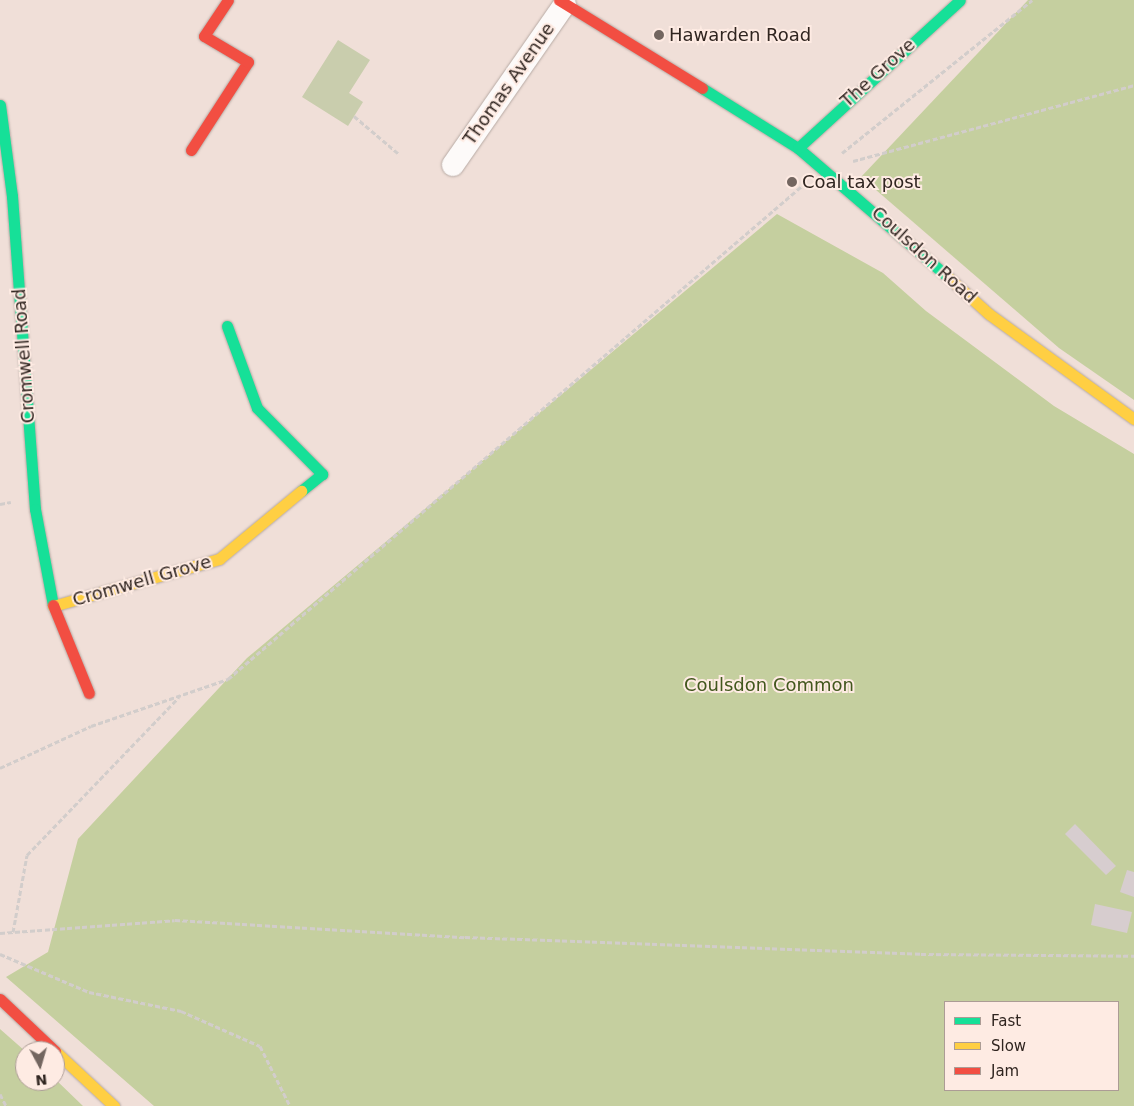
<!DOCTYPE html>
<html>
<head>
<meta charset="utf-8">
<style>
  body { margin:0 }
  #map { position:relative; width:1134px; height:1106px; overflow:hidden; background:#f0dfd8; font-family:"DejaVu Sans",sans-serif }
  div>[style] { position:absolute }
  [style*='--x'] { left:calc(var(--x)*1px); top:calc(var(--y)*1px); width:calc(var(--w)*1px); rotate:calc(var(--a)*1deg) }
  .green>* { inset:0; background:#c9cdad }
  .forest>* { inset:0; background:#c5cf9f }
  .building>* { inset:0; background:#d7cdcf }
  .path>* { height:3px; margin-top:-1.5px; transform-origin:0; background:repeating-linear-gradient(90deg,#d2cdcb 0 5px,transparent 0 7.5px) }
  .roads { filter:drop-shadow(0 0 1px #b7aaa4) drop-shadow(0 0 1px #b7aaa4) }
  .street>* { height:22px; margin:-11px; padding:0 11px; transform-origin:11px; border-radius:11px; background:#fdfaf9 }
  .fast>* { height:11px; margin:-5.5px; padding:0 5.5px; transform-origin:5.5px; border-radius:5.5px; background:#16e098 }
  .slow>* { height:11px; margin:-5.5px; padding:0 5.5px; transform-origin:5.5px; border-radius:5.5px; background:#ffcf43 }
  .jam>* { height:11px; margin:-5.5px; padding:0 5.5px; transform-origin:5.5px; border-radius:5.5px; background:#f24e42 }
  .dots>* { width:14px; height:14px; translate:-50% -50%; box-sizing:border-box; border:2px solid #feebe3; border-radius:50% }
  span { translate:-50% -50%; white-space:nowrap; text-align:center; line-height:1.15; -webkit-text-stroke:4px #feebe3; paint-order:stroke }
  .poi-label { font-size:18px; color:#302520 }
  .left { translate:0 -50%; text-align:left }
  .street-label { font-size:18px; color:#302520 }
  .park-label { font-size:18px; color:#42571d }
  .legend { position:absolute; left:944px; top:1001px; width:175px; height:90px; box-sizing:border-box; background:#feebe3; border:1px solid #ac9c95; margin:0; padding:6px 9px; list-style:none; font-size:15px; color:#302520 }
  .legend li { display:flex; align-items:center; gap:10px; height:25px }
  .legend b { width:25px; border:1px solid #ac9c95 }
  .north { position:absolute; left:15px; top:1041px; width:50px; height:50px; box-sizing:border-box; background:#feebe3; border:1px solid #ac9c95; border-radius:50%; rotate:174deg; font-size:14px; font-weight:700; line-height:20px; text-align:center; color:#302520 }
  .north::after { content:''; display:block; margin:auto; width:18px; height:22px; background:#736660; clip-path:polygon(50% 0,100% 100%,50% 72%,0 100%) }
</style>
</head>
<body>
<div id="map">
  <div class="green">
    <i style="clip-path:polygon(338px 40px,370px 60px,349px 93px,363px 102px,348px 126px,302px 97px)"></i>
  </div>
  <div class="forest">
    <i style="clip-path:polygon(1028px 0,1134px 0,1134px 400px,1059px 348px,861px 177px)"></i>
    <i style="clip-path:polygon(evenodd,777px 214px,883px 273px,926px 311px,1054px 406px,1134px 454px,1134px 1106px,154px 1106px,6px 977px,48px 952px,78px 839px,247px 658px,777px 214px,945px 1002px,1118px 1002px,1118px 1090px,945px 1090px,945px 1002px)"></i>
    <i style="clip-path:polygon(0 1029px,25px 1051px,25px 1081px,55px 1079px,83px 1106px,0 1106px)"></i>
  </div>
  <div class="building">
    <i style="clip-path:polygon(1075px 824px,1116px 866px,1106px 875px,1065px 834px)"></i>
    <i style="clip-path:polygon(1127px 870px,1134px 872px,1134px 897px,1120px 892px)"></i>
    <i style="clip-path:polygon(1095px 904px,1132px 912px,1127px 933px,1091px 925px)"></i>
  </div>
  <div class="path">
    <i style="--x:354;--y:116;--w:59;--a:40.2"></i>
    <i style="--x:842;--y:153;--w:244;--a:-38.8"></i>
    <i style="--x:853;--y:161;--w:291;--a:-15.1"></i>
    <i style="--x:0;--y:504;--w:11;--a:-10"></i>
    <i style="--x:0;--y:768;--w:100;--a:-24.8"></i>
    <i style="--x:91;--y:726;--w:145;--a:-18.9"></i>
    <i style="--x:228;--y:679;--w:759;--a:-40.67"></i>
    <i style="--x:13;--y:932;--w:78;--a:-79.7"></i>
    <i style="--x:27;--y:855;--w:219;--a:-46.1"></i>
    <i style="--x:0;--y:933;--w:175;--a:-4.2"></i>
    <i style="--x:175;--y:920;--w:290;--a:3.4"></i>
    <i style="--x:465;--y:937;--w:456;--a:2.1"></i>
    <i style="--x:921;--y:954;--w:213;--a:0.5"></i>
    <i style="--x:0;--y:954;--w:97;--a:23.1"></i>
    <i style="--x:89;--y:992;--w:94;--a:11.7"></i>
    <i style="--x:181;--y:1011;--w:86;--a:23.9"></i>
    <i style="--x:260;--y:1046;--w:67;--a:63.4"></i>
    <i style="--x:0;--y:1094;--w:13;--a:63"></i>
  </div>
  <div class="roads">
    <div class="street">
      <i style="--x:453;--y:165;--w:196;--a:-55.2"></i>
    </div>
    <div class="fast">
      <i style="--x:702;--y:88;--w:113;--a:32"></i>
      <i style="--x:798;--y:148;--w:198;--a:40.7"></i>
      <i style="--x:0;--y:105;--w:92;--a:82.5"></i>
      <i style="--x:12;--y:196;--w:314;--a:85.8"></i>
      <i style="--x:35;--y:509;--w:98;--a:79.4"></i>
      <i style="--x:798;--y:148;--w:219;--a:-42.4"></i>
      <i style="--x:227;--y:326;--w:87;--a:69.9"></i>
      <i style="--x:257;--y:408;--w:93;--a:45.4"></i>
      <i style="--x:322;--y:474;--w:27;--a:141"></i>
    </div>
    <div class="slow">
      <i style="--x:948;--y:277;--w:55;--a:42.1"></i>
      <i style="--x:989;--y:314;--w:179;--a:35.9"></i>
      <i style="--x:53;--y:606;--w:173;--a:-15.8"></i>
      <i style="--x:219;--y:559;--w:107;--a:-39.7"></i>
      <i style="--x:55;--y:1051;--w:81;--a:43"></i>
    </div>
    <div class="jam">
      <i style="--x:559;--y:0;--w:168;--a:31.6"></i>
      <i style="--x:191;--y:150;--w:105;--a:-57.1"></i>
      <i style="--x:248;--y:62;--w:51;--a:-149.4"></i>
      <i style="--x:204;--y:36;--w:43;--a:-56.3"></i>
      <i style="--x:53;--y:605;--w:95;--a:67.8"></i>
      <i style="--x:0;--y:999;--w:76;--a:43.4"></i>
    </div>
  </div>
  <div class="dots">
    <i style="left:659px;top:35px;background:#736660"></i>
    <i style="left:792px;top:182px;background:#736660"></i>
  </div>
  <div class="poi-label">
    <span class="left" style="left:669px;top:35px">Hawarden Road</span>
    <span class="left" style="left:802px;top:182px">Coal tax post</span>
  </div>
  <div class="street-label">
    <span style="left:878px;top:73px;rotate:-42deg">The Grove</span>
    <span style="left:509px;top:84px;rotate:-55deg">Thomas Avenue</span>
    <span style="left:924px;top:255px;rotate:42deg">Coulsdon Road</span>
    <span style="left:24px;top:356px;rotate:-94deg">Cromwell Road</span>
    <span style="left:142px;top:581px;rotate:-16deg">Cromwell Grove</span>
  </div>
  <div class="park-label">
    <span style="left:769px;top:685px">Coulsdon Common</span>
  </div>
  <ul class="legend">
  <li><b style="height:6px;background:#16e098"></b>Fast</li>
  <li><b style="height:6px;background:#ffcf43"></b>Slow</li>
  <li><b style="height:6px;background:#f24e42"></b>Jam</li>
  </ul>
  <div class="north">N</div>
</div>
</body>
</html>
